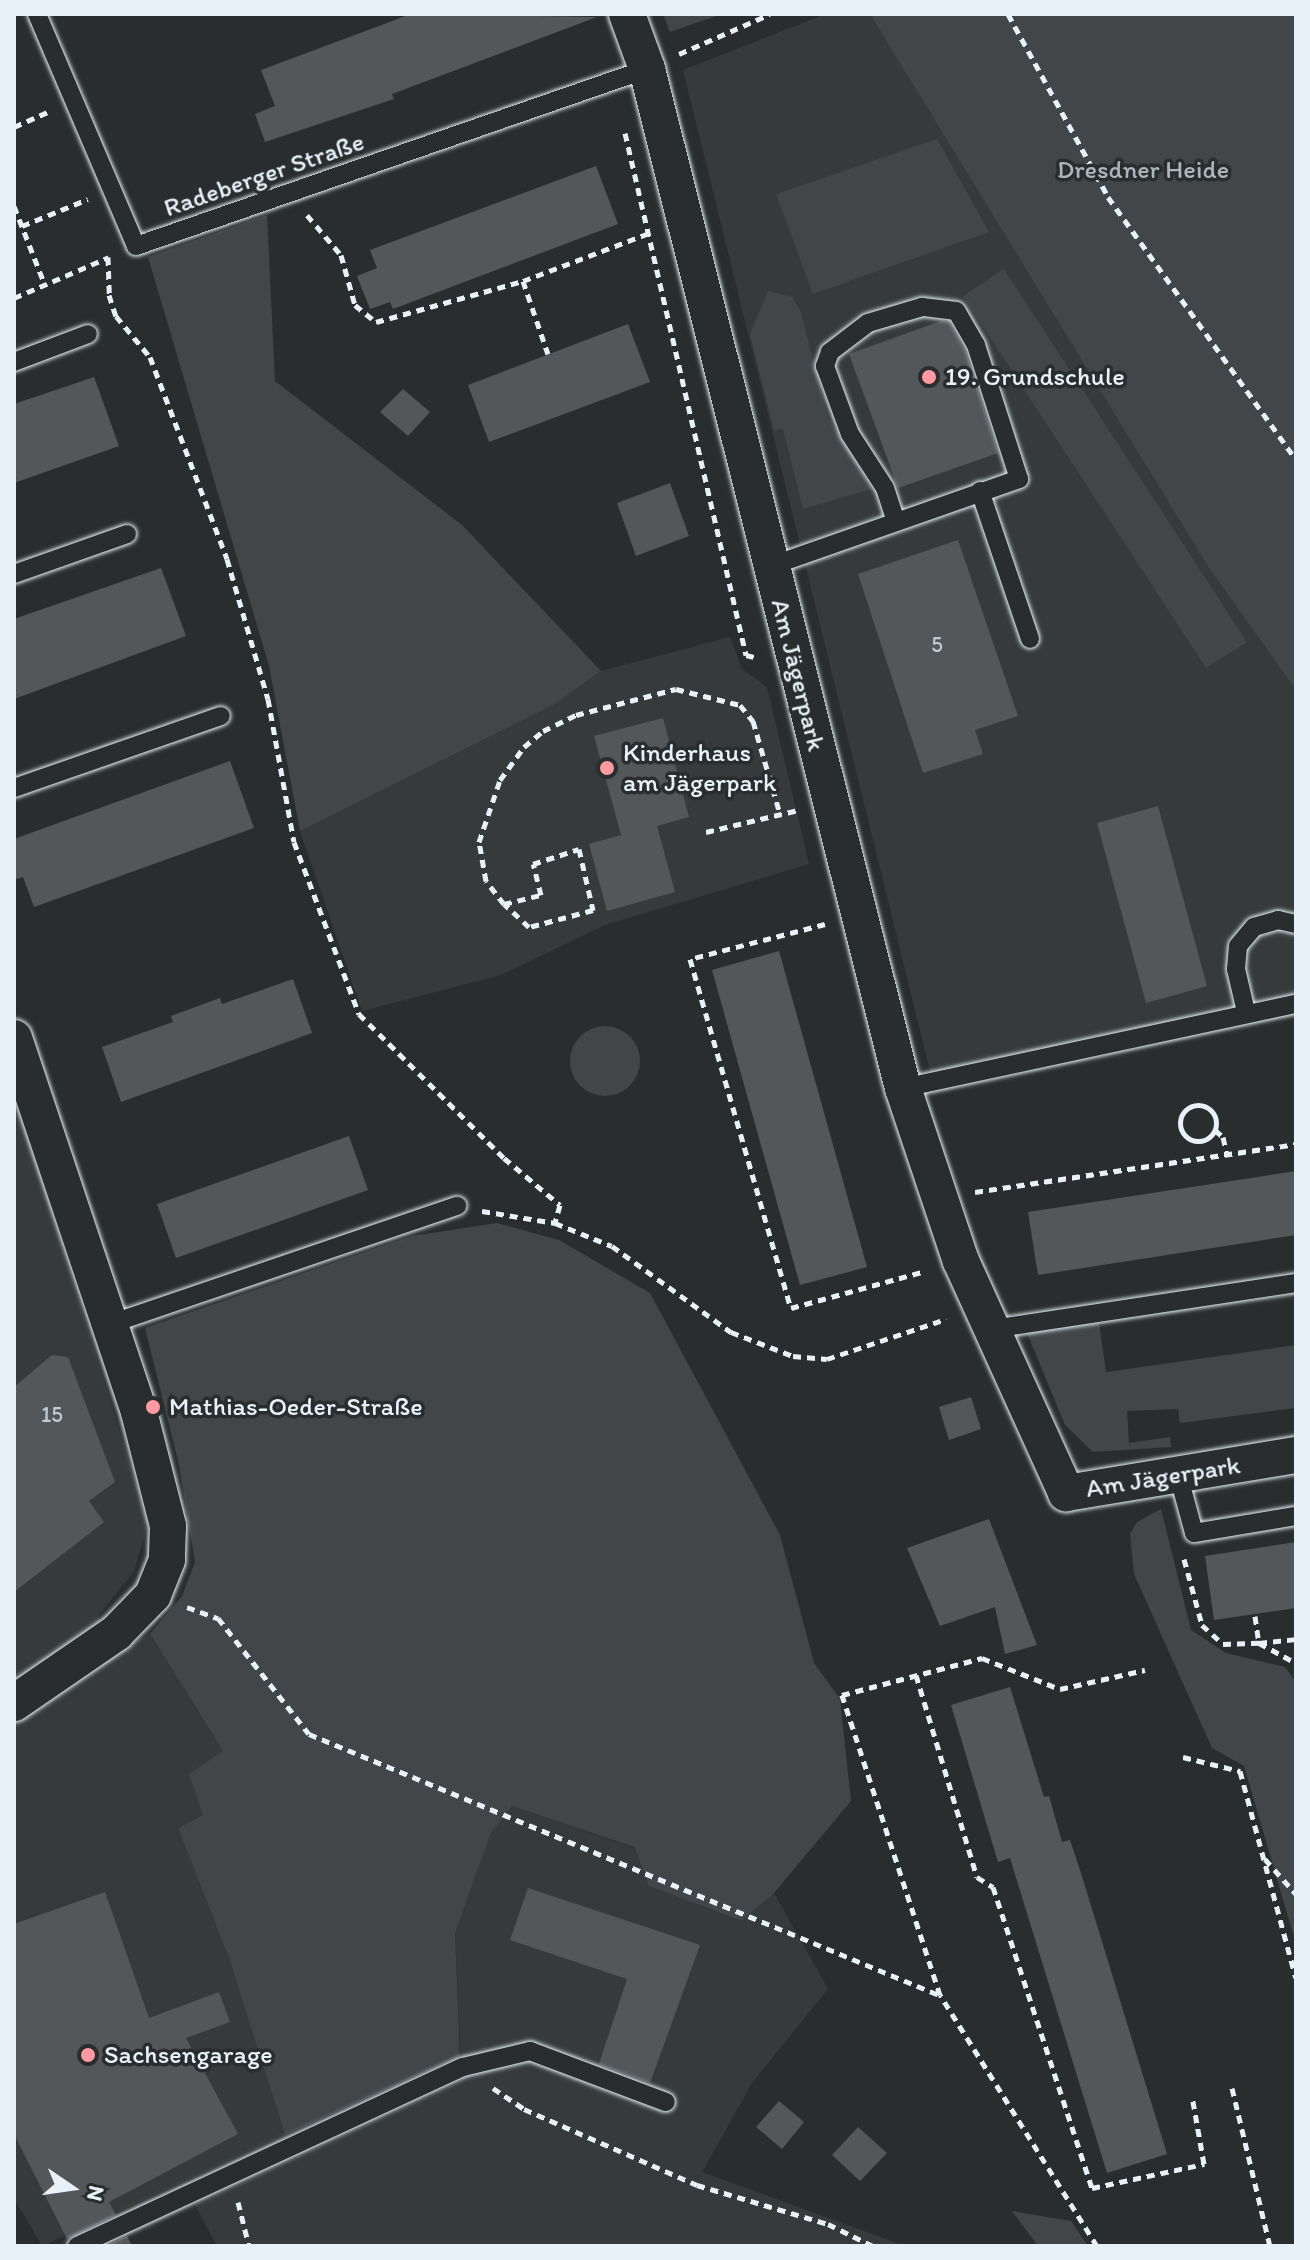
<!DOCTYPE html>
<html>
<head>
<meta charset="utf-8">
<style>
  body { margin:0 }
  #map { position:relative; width:1310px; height:2260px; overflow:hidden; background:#2a2d2e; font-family:Itim,sans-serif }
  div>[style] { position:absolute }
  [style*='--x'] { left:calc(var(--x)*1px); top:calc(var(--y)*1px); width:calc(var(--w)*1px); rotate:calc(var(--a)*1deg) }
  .built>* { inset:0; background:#363a3b }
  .green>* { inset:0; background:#424648 }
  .round { border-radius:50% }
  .building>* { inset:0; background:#535759 }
  .path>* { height:5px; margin-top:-2.5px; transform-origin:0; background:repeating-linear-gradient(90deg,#e8f1f8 0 8px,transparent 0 14px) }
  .path>.ring { margin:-2.5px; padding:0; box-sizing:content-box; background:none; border:5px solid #e8f1f8; border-radius:50% }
  .roads { filter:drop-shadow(0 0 2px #e8f1f8) drop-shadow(0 0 2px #e8f1f8) }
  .service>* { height:18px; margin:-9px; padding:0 9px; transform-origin:9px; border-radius:9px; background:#2a2d2e }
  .minor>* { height:36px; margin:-18px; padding:0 18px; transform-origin:18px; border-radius:18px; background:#2a2d2e }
  .dots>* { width:22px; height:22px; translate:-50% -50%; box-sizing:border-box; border:4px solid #2a2d2e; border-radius:50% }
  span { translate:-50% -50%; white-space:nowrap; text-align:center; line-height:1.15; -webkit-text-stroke:7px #2a2d2e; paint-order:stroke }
  .number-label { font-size:22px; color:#c3cad0 }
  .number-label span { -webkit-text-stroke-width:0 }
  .park-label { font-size:26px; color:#aeb5ba }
  .street-label { font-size:26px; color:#e8f1f8 }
  .poi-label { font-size:26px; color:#e8f1f8 }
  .left { translate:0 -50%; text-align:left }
  .frame { position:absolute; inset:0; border:16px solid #e8f1f8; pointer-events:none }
  .north { position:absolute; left:32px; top:2148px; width:80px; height:80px; -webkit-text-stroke:6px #2a2d2e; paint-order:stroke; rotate:103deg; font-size:22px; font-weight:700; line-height:32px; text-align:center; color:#e8f1f8 }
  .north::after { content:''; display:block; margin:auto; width:28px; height:36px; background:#e8f1f8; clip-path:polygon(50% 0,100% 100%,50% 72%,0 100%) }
</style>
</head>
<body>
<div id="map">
  <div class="built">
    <i style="clip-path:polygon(826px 14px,870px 14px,1296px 690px,1296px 1015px,934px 1087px,683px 70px)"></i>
    <i style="clip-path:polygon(730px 637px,742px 669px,767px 687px,809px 864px,605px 925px,501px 975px,362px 1011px,300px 831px,555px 704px,601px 671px)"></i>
    <i style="clip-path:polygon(14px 1092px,148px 1523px,134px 1572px,98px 1616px,116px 1648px,150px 1634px,223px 1751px,203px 1815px,178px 1828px,229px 1958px,285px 2135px,42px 2246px,14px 2198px)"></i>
    <i style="clip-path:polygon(512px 1806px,634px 1848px,649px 1886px,742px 1921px,774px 1893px,828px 1989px,752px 2083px,702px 2172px,905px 2246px,217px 2246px,195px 2205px,462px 2081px,455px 1933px,491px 1833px)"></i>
  </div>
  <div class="green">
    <i style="clip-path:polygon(663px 14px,722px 14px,670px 32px)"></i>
    <i style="clip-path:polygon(870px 14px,1296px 14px,1296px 690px,1209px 568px)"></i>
    <i style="clip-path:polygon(937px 139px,989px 232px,813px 294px,776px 194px)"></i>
    <i style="clip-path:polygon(267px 215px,275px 381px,462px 525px,601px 671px,555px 704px,300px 831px,269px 666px,148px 257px)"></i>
    <i style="clip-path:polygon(1004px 269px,1247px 642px,1206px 668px,963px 296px)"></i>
    <i style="clip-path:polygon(768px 291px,792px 297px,801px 312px,827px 416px,872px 489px,803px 509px,783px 429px,774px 430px,750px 334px)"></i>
    <i class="round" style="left:570px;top:1026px;width:70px;height:70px"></i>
    <i style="clip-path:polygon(497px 1223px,559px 1240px,650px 1293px,780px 1535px,814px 1663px,840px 1699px,851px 1801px,774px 1893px,742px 1921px,649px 1886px,634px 1847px,512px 1806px,491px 1833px,455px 1933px,460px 2056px,285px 2135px,229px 1958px,178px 1828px,203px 1815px,189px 1774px,223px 1751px,150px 1634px,182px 1596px,195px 1562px,179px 1465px,145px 1328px,412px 1236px)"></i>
    <i style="clip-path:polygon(1099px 1322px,1106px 1372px,1296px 1345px,1296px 1408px,1180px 1423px,1178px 1409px,1127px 1411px,1129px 1443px,1170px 1437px,1171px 1447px,1093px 1452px,1065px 1425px,1027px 1333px)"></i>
    <i style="clip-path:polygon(1161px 1509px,1191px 1630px,1226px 1653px,1285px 1667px,1296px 1682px,1296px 1944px,1244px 1766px,1212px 1748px,1134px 1574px,1130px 1534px,1137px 1522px)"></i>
    <i style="clip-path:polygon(1012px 2211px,1071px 2221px,1088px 2246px,1038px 2246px)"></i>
  </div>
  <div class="building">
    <i style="clip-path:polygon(411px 14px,597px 17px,392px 94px,394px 99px,265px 142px,255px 114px,275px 106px,261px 70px)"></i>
    <i style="clip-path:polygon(596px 166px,618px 224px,393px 309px,390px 302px,370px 309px,357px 276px,377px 268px,370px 250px)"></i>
    <i style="clip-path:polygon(941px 321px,949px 322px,965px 350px,998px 453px,898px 488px,849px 354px)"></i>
    <i style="clip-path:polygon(628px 324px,650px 382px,489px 442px,468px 385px)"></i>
    <i style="clip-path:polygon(94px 377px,119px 446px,14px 483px,14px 404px)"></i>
    <i style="clip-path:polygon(403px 389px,430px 412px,408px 436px,380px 412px)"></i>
    <i style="clip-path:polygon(670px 483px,689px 536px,636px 556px,617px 503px)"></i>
    <i style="clip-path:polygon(958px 540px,1018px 716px,975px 730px,983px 754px,923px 773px,858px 574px)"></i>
    <i style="clip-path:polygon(161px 568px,186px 636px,14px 699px,14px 619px)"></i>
    <i style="clip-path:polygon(663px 718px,689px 817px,657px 826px,675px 892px,607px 911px,589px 844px,621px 835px,594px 736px)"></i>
    <i style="clip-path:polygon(230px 761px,254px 828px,34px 907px,23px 877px,14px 880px,14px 839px)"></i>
    <i style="clip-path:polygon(1158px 806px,1207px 986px,1146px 1003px,1097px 823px)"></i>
    <i style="clip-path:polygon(779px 951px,867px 1267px,800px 1285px,712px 970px)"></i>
    <i style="clip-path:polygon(293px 979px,312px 1033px,121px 1102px,102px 1047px,173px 1022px,171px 1016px,220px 998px,222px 1004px)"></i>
    <i style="clip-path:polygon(349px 1136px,368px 1190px,176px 1258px,157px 1204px)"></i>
    <i style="clip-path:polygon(1296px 1171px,1296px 1235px,1038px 1275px,1028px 1212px)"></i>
    <i style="clip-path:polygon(52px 1355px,68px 1357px,115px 1482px,89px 1501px,104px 1522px,14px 1592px,14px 1387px)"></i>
    <i style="clip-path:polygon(971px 1397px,981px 1429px,949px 1440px,939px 1407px)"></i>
    <i style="clip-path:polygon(989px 1519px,1037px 1645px,1005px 1654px,995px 1607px,940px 1626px,907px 1548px)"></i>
    <i style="clip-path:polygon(1296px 1542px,1296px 1608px,1214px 1620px,1205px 1556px)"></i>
    <i style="clip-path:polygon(1010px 1687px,1044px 1797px,1049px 1796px,1062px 1842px,1070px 1840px,1081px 1873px,1167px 2154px,1107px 2173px,1010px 1858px,998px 1862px,951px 1705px)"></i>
    <i style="clip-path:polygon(528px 1888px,700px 1945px,650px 2083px,599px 2064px,627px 1979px,510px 1940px)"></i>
    <i style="clip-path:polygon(105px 1892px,149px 2018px,219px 1992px,230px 2022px,186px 2038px,238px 2134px,109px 2202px,116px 2215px,67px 2239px,14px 2134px,14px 1924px)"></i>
    <i style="clip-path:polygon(779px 2101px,804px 2122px,782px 2149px,756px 2127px)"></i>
    <i style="clip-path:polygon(858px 2127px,887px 2153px,860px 2181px,832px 2155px)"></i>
    <i style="clip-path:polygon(127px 2236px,132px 2246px,106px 2246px)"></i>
  </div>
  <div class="path">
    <i style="--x:1008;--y:14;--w:209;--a:61.3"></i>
    <i style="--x:1108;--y:197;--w:323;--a:54.4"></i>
    <i style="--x:679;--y:54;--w:99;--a:-23.7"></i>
    <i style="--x:14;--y:127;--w:39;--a:-24"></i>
    <i style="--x:625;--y:133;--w:536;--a:76.95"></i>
    <i style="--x:746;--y:655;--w:12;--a:14"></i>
    <i style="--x:14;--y:206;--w:85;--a:68.6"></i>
    <i style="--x:307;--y:215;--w:52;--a:49.6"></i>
    <i style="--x:341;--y:255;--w:52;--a:74.4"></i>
    <i style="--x:355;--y:305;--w:27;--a:39"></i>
    <i style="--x:376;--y:322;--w:153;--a:-15.6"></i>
    <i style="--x:523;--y:281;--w:133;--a:-20.8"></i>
    <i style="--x:22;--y:226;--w:71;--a:-22.2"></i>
    <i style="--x:108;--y:257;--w:38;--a:88"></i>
    <i style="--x:109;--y:295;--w:22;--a:72"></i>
    <i style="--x:116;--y:316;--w:53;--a:50.3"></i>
    <i style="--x:150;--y:357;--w:216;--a:69.1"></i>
    <i style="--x:227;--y:559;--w:146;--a:73.7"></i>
    <i style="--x:268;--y:699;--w:145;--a:79.7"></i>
    <i style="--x:294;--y:842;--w:184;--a:69.3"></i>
    <i style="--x:359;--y:1014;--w:204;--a:44.8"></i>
    <i style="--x:504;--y:1158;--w:73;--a:40"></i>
    <i style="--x:560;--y:1205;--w:19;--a:106"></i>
    <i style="--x:523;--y:281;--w:77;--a:71.1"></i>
    <i style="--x:14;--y:298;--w:103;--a:-23.3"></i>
    <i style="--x:706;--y:832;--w:95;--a:-13.4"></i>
    <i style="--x:504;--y:904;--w:38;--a:-14"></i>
    <i style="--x:541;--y:895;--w:32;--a:-104"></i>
    <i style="--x:533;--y:864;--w:48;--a:-18.1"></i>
    <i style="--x:579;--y:849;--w:63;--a:77.1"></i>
    <i style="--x:593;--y:910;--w:66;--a:165.1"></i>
    <i style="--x:529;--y:927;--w:34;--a:-137"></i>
    <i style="--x:504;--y:904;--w:29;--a:-128"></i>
    <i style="--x:486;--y:881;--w:40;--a:-100"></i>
    <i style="--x:479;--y:842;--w:65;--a:-71.3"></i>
    <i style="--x:500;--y:780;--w:41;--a:-54"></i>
    <i style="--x:524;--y:747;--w:25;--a:-40"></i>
    <i style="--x:543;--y:731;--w:37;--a:-26"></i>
    <i style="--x:576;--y:715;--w:103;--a:-14.6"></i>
    <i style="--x:676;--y:689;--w:66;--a:14"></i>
    <i style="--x:740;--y:705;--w:21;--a:51"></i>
    <i style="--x:753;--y:721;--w:97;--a:73.8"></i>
    <i style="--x:825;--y:924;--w:139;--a:165.5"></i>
    <i style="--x:690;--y:959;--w:363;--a:73.9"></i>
    <i style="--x:791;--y:1308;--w:139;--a:-15.4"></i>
    <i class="ring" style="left:1180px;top:1105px;width:31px;height:31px"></i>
    <i style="--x:1215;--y:1130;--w:11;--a:41"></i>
    <i style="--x:1223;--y:1137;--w:18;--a:77"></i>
    <i style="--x:975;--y:1192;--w:325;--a:-8.5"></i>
    <i style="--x:482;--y:1211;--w:74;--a:9.3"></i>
    <i style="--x:555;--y:1223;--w:61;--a:22"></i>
    <i style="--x:612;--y:1246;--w:147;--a:35.9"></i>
    <i style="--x:731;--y:1332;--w:66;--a:21.2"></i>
    <i style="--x:793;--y:1356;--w:34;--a:5"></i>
    <i style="--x:827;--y:1359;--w:126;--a:-18.6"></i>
    <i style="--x:1184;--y:1559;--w:68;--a:74.7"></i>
    <i style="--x:1202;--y:1625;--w:28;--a:42"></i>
    <i style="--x:1223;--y:1644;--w:36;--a:-2"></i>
    <i style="--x:1259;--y:1643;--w:42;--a:28.4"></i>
    <i style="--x:187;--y:1607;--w:33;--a:20"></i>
    <i style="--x:218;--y:1618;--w:147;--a:51.9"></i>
    <i style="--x:309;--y:1734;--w:682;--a:22.5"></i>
    <i style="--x:1255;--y:1616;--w:27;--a:82"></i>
    <i style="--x:1259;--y:1643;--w:37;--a:-6"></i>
    <i style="--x:916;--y:1675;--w:211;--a:73.2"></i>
    <i style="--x:977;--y:1877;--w:19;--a:32"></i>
    <i style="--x:993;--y:1887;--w:317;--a:71.8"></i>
    <i style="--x:1092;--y:2188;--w:115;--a:-12.1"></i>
    <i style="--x:1204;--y:2164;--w:69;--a:-100"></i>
    <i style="--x:1183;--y:1757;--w:59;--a:13.8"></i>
    <i style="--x:1240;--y:1771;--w:214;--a:74.9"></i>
    <i style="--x:1265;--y:1859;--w:47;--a:48.5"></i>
    <i style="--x:493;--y:2088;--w:37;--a:34"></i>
    <i style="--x:524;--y:2109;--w:189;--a:23.7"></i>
    <i style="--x:697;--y:2185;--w:137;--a:16.6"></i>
    <i style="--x:828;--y:2224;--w:50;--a:26.1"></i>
    <i style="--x:1232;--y:2088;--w:163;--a:76.5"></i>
    <i style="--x:238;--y:2202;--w:45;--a:76"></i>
    <i style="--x:1097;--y:2246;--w:296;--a:-122"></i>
    <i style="--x:940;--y:1995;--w:316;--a:-108.1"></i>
    <i style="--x:842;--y:1695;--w:145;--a:-14.8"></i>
    <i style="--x:982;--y:1658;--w:84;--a:21.7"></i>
    <i style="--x:1060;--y:1689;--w:87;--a:-12.6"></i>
  </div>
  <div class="roads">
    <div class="service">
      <i style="--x:37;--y:14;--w:252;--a:66.9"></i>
      <i style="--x:136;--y:246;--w:541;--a:-19.11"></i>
      <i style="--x:14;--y:362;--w:79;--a:-20.7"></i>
      <i style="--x:980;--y:491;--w:156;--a:71.3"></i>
      <i style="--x:771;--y:566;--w:263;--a:-19.3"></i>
      <i style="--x:1019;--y:479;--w:141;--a:-107.8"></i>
      <i style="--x:976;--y:345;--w:39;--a:-120"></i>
      <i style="--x:956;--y:311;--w:34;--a:-173"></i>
      <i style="--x:922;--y:307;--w:56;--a:163.5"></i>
      <i style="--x:868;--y:323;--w:48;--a:142.7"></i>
      <i style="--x:830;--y:352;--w:15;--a:110"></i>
      <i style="--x:825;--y:366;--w:72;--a:69.8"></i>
      <i style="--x:850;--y:434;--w:64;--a:57.1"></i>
      <i style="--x:885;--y:488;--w:35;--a:72"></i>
      <i style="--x:14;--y:574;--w:120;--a:-19.5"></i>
      <i style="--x:14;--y:788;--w:219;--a:-19.2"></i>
      <i style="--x:1246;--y:1012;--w:44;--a:-103.1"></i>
      <i style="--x:1236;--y:969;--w:23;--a:-85"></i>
      <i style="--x:1238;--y:946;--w:25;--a:-50"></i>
      <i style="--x:1254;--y:927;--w:25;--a:-16"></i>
      <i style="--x:1278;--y:920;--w:18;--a:13"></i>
      <i style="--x:903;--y:1088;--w:402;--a:-12.1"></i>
      <i style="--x:110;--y:1324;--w:367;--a:-18.8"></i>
      <i style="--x:992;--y:1329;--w:307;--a:-8.6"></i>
      <i style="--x:1178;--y:1474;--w:61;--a:74.8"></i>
      <i style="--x:1194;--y:1533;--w:103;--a:-9.5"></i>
      <i style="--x:77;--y:2246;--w:425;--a:-24.9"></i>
      <i style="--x:463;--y:2067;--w:69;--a:-13.4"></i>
      <i style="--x:530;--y:2051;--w:145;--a:20.6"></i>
    </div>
    <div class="minor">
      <i style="--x:627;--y:14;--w:59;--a:70"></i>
      <i style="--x:647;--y:69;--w:1051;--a:75.9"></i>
      <i style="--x:903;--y:1088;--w:182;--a:71.5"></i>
      <i style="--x:961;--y:1261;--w:255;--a:65.6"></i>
      <i style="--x:1066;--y:1493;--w:233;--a:-9.4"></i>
      <i style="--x:14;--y:1038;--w:394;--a:71.5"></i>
      <i style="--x:139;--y:1412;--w:118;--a:75.7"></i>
      <i style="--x:168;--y:1526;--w:34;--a:92"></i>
      <i style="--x:167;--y:1560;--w:38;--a:112"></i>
      <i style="--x:153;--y:1595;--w:53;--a:134.2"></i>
      <i style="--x:116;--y:1633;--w:124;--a:145.5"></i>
    </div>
  </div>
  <div class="dots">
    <i style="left:929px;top:377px;background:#ff9aa2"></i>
    <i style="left:607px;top:768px;background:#ff9aa2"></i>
    <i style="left:153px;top:1407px;background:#ff9aa2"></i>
    <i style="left:88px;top:2055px;background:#ff9aa2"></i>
  </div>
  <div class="number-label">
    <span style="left:937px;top:645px">5</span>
    <span style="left:52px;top:1415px">15</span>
  </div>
  <div class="park-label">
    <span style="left:1143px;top:170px">Dresdner Heide</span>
  </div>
  <div class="street-label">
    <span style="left:264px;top:175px;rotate:-19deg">Radeberger Straße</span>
    <span style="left:798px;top:675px;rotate:76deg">Am Jägerpark</span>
    <span style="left:1163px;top:1477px;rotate:-9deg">Am Jägerpark</span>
  </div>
  <div class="poi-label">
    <span class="left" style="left:945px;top:377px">19. Grundschule</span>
    <span class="left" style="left:623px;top:768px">Kinderhaus<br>am Jägerpark</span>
    <span class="left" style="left:169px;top:1407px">Mathias-Oeder-Straße</span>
    <span class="left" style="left:104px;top:2055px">Sachsengarage</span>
  </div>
  <div class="frame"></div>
  <div class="north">N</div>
</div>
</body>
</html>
